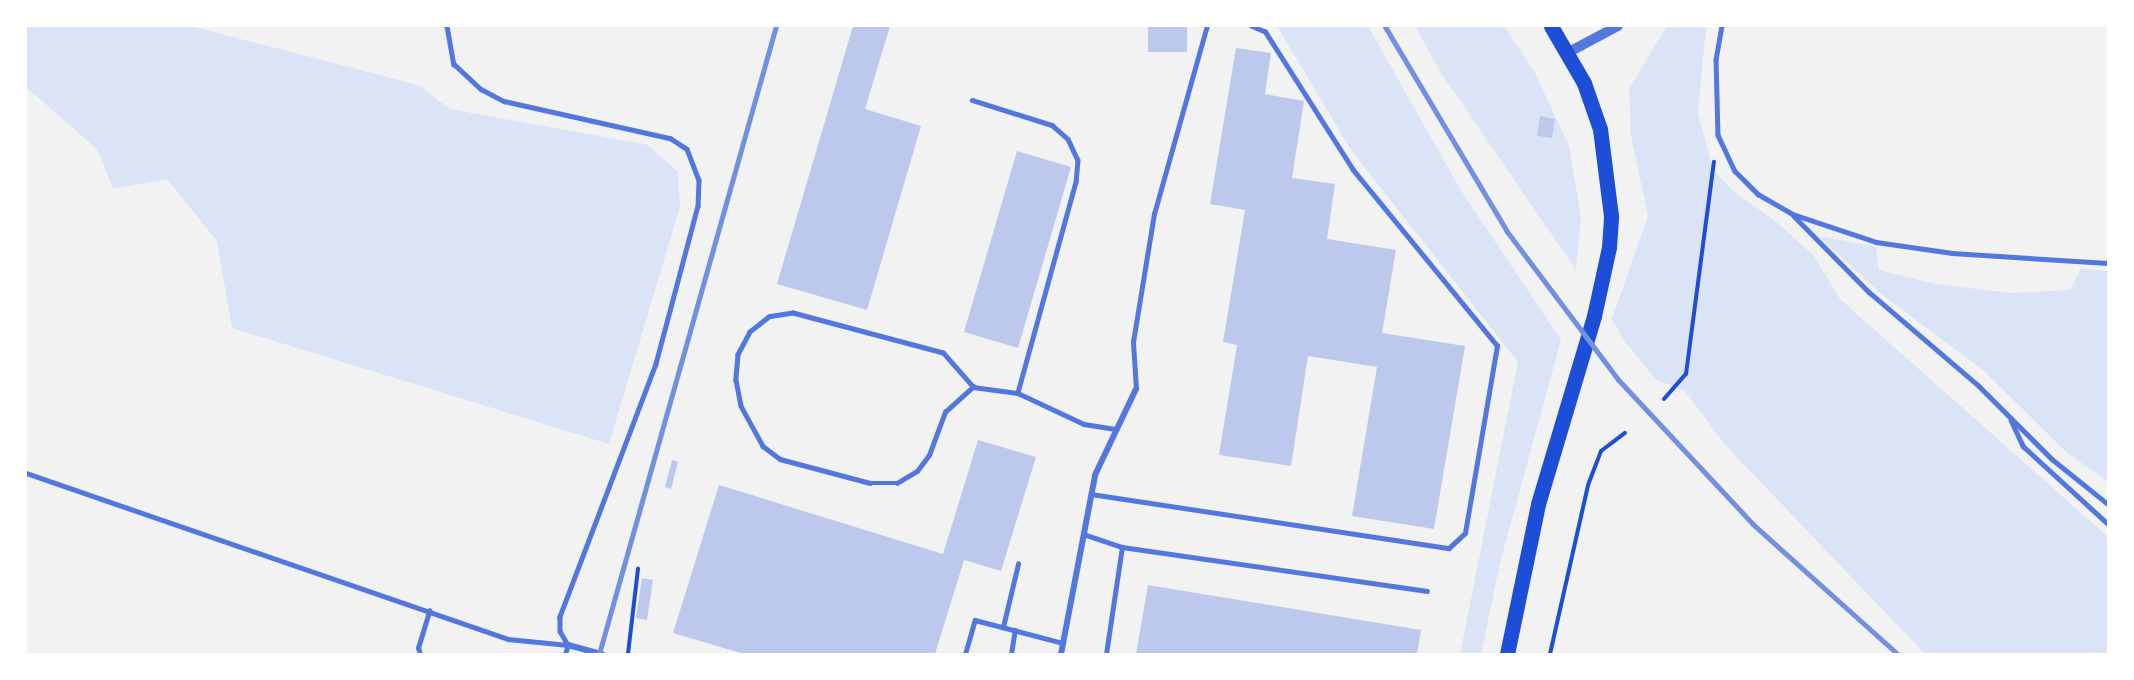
<!DOCTYPE html>
<html>
<head>
<meta charset="utf-8">
<style>
  body { margin:0 }
  #map { position:relative; width:2134px; height:680px; overflow:hidden; background:#f2f2f2; font-family:"Open Sans",sans-serif }
  div>[style] { position:absolute }
  [style*='--x'] { left:calc(var(--x)*1px); top:calc(var(--y)*1px); width:calc(var(--w)*1px); rotate:calc(var(--a)*1deg) }
  .green>* { inset:0; background:#dbe4f7 }
  .building>* { inset:0; background:#bdc9ec }
  .path>* { height:4px; margin:-2px; padding:0 2px; transform-origin:2px; border-radius:2px; background:#1d4ed8 }
  .service>* { height:4.5px; margin:-2.25px; padding:0 2.25px; transform-origin:2.25px; border-radius:2.25px; background:#5277de }
  .minor>* { height:6px; margin:-3px; padding:0 3px; transform-origin:3px; border-radius:3px; background:#5277de }
  .tertiary>* { height:10px; margin:-5px; padding:0 5px; transform-origin:5px; border-radius:5px; background:#5277de }
  .primary>* { height:15px; margin:-7.5px; padding:0 7.5px; transform-origin:7.5px; border-radius:7.5px; background:#1d4ed8 }
  .rail>* { height:4.5px; margin:-2.25px; padding:0 2.25px; transform-origin:2.25px; border-radius:2.25px; background:#7290e2 }
  span { translate:-50% -50%; white-space:nowrap; text-align:center; line-height:1.15; -webkit-text-stroke:5px #fff; paint-order:stroke }
  .frame { position:absolute; inset:0; border:27px solid #fff; pointer-events:none }
</style>
</head>
<body>
<div id="map">
  <div class="green">
    <i style="clip-path:polygon(26px 26px,191px 26px,418px 85px,450px 109px,648px 145px,678px 172px,680px 207px,609px 444px,232px 328px,217px 241px,167px 179px,113px 189px,98px 150px,26px 87px)"></i>
    <i style="clip-path:polygon(1277px 26px,1368px 26px,1460px 189px,1561px 340px,1501px 559px,1481px 654px,1460px 654px,1518px 362px,1351px 150px)"></i>
    <i style="clip-path:polygon(1415px 26px,1504px 26px,1535px 73px,1569px 146px,1581px 217px,1576px 270px,1441px 73px)"></i>
    <i style="clip-path:polygon(1667px 26px,1706px 26px,1698px 113px,1713px 170px,1731px 189px,1779px 224px,1814px 256px,1840px 299px,2108px 537px,2108px 654px,1925px 654px,1726px 446px,1685px 391px,1655px 379px,1624px 340px,1612px 319px,1648px 216px,1631px 136px,1629px 89px)"></i>
    <i style="clip-path:polygon(1819px 236px,1876px 247px,1879px 270px,1936px 284px,2011px 293px,2070px 290px,2081px 268px,2108px 271px,2108px 482px,2066px 452px,1983px 370px,1881px 294px)"></i>
  </div>
  <div class="building">
    <i style="clip-path:polygon(853px 26px,890px 26px,865px 109px,921px 126px,867px 310px,777px 284px)"></i>
    <i style="clip-path:polygon(1148px 26px,1187px 26px,1187px 52px,1148px 52px)"></i>
    <i style="clip-path:polygon(1236px 48px,1271px 53px,1265px 94px,1304px 101px,1292px 178px,1335px 184px,1327px 239px,1396px 250px,1382px 333px,1465px 346px,1434px 529px,1352px 516px,1377px 367px,1308px 356px,1291px 466px,1219px 455px,1237px 345px,1223px 342px,1245px 210px,1210px 204px)"></i>
    <i style="clip-path:polygon(1540px 116px,1555px 119px,1552px 138px,1537px 136px)"></i>
    <i style="clip-path:polygon(1017px 151px,1071px 167px,1018px 348px,964px 332px)"></i>
    <i style="clip-path:polygon(978px 440px,1036px 457px,1001px 571px,964px 560px,935px 654px,744px 654px,673px 633px,719px 485px,943px 554px)"></i>
    <i style="clip-path:polygon(672px 460px,678px 462px,671px 489px,665px 487px)"></i>
    <i style="clip-path:polygon(642px 578px,653px 580px,647px 620px,636px 618px)"></i>
    <i style="clip-path:polygon(1148px 585px,1421px 630px,1417px 654px,1136px 654px)"></i>
  </div>
  <div class="path">
    <i style="--x:1664;--y:399;--w:33;--a:-49"></i>
    <i style="--x:1686;--y:374;--w:214;--a:-82.5"></i>
    <i style="--x:628;--y:654;--w:86;--a:-83.3"></i>
    <i style="--x:1550;--y:654;--w:173;--a:-77.3"></i>
    <i style="--x:1588;--y:485;--w:36;--a:-69"></i>
    <i style="--x:1601;--y:451;--w:30;--a:-37"></i>
  </div>
  <div class="service">
    <i style="--x:447;--y:26;--w:39;--a:80"></i>
    <i style="--x:454;--y:64;--w:37;--a:43"></i>
    <i style="--x:481;--y:89;--w:26;--a:28"></i>
    <i style="--x:504;--y:101;--w:170;--a:12.6"></i>
    <i style="--x:670;--y:138;--w:20;--a:33"></i>
    <i style="--x:687;--y:149;--w:33;--a:69"></i>
    <i style="--x:699;--y:180;--w:26;--a:92"></i>
    <i style="--x:698;--y:206;--w:163;--a:104.9"></i>
    <i style="--x:656;--y:364;--w:271;--a:110.8"></i>
    <i style="--x:560;--y:617;--w:14;--a:90"></i>
    <i style="--x:560;--y:631;--w:16;--a:60"></i>
    <i style="--x:1722;--y:26;--w:34;--a:100"></i>
    <i style="--x:1716;--y:59;--w:76;--a:88.5"></i>
    <i style="--x:1718;--y:135;--w:40;--a:65"></i>
    <i style="--x:1735;--y:171;--w:33;--a:45"></i>
    <i style="--x:1758;--y:194;--w:39;--a:30"></i>
    <i style="--x:1792;--y:214;--w:89;--a:18.4"></i>
    <i style="--x:1876;--y:242;--w:77;--a:8.2"></i>
    <i style="--x:1952;--y:253;--w:156;--a:3.7"></i>
    <i style="--x:972;--y:100;--w:84;--a:17.4"></i>
    <i style="--x:1052;--y:125;--w:21;--a:41"></i>
    <i style="--x:1068;--y:139;--w:23;--a:65"></i>
    <i style="--x:1078;--y:160;--w:22;--a:95"></i>
    <i style="--x:1076;--y:182;--w:219;--a:105.4"></i>
    <i style="--x:1794;--y:216;--w:107;--a:45.4"></i>
    <i style="--x:1869;--y:292;--w:145;--a:40.5"></i>
    <i style="--x:1979;--y:386;--w:103;--a:45"></i>
    <i style="--x:2052;--y:459;--w:72;--a:38.8"></i>
    <i style="--x:973;--y:387;--w:45;--a:-131.4"></i>
    <i style="--x:943;--y:353;--w:155;--a:-165.1"></i>
    <i style="--x:793;--y:313;--w:24;--a:171"></i>
    <i style="--x:769;--y:317;--w:24;--a:142"></i>
    <i style="--x:750;--y:332;--w:26;--a:118"></i>
    <i style="--x:738;--y:355;--w:25;--a:95"></i>
    <i style="--x:736;--y:380;--w:26;--a:79"></i>
    <i style="--x:741;--y:406;--w:46;--a:61.2"></i>
    <i style="--x:763;--y:446;--w:21;--a:37"></i>
    <i style="--x:780;--y:459;--w:93;--a:14.9"></i>
    <i style="--x:870;--y:483;--w:27;--a:0"></i>
    <i style="--x:897;--y:483;--w:23;--a:-31"></i>
    <i style="--x:917;--y:471;--w:20;--a:-53"></i>
    <i style="--x:929;--y:455;--w:46;--a:-69.6"></i>
    <i style="--x:945;--y:412;--w:38;--a:-42"></i>
    <i style="--x:973;--y:387;--w:45;--a:7.6"></i>
    <i style="--x:1018;--y:393;--w:73;--a:25.2"></i>
    <i style="--x:1084;--y:424;--w:33;--a:9"></i>
    <i style="--x:1136;--y:389;--w:47;--a:-93.7"></i>
    <i style="--x:1133;--y:342;--w:130;--a:-80.7"></i>
    <i style="--x:1154;--y:214;--w:195;--a:-74.3"></i>
    <i style="--x:2011;--y:420;--w:29;--a:65"></i>
    <i style="--x:2023;--y:446;--w:115;--a:42.5"></i>
    <i style="--x:26;--y:473;--w:510;--a:19"></i>
    <i style="--x:508;--y:639;--w:60;--a:5.7"></i>
    <i style="--x:1091;--y:494;--w:362;--a:8.6"></i>
    <i style="--x:1449;--y:548;--w:22;--a:-43"></i>
    <i style="--x:1465;--y:533;--w:190;--a:-80.3"></i>
    <i style="--x:1497;--y:346;--w:227;--a:-129.3"></i>
    <i style="--x:1353;--y:170;--w:164;--a:-122.5"></i>
    <i style="--x:1265;--y:32;--w:15;--a:-157"></i>
    <i style="--x:1083;--y:534;--w:41;--a:18.4"></i>
    <i style="--x:1122;--y:547;--w:308;--a:8.2"></i>
    <i style="--x:1003;--y:627;--w:65;--a:-76.6"></i>
    <i style="--x:420;--y:654;--w:6;--a:-108"></i>
    <i style="--x:418;--y:648;--w:39;--a:-73"></i>
    <i style="--x:565;--y:654;--w:9;--a:-72"></i>
    <i style="--x:965;--y:654;--w:35;--a:-74"></i>
    <i style="--x:975;--y:620;--w:91;--a:14.6"></i>
    <i style="--x:1011;--y:654;--w:24;--a:-81"></i>
    <i style="--x:1106;--y:654;--w:108;--a:-81.5"></i>
  </div>
  <div class="minor">
    <i style="--x:568;--y:645;--w:35;--a:15"></i>
    <i style="--x:1061;--y:654;--w:182;--a:-79.2"></i>
    <i style="--x:1095;--y:475;--w:95;--a:-64.5"></i>
  </div>
  <div class="tertiary">
    <i style="--x:1569;--y:52;--w:55;--a:-28"></i>
  </div>
  <div class="primary">
    <i style="--x:1507;--y:654;--w:153;--a:-78.3"></i>
    <i style="--x:1538;--y:504;--w:196;--a:-73.4"></i>
    <i style="--x:1594;--y:316;--w:71;--a:-77.7"></i>
    <i style="--x:1609;--y:247;--w:31;--a:-86"></i>
    <i style="--x:1611;--y:216;--w:88;--a:-97.2"></i>
    <i style="--x:1600;--y:129;--w:49;--a:-109.2"></i>
    <i style="--x:1584;--y:83;--w:66;--a:-120.1"></i>
  </div>
  <div class="rail">
    <i style="--x:1385;--y:26;--w:239;--a:59.2"></i>
    <i style="--x:1507;--y:231;--w:185;--a:53.1"></i>
    <i style="--x:1618;--y:379;--w:198;--a:47"></i>
    <i style="--x:1753;--y:524;--w:195;--a:41.9"></i>
    <i style="--x:599;--y:654;--w:652;--a:-74.26"></i>
  </div>
  <div class="frame"></div>
</div>
</body>
</html>
